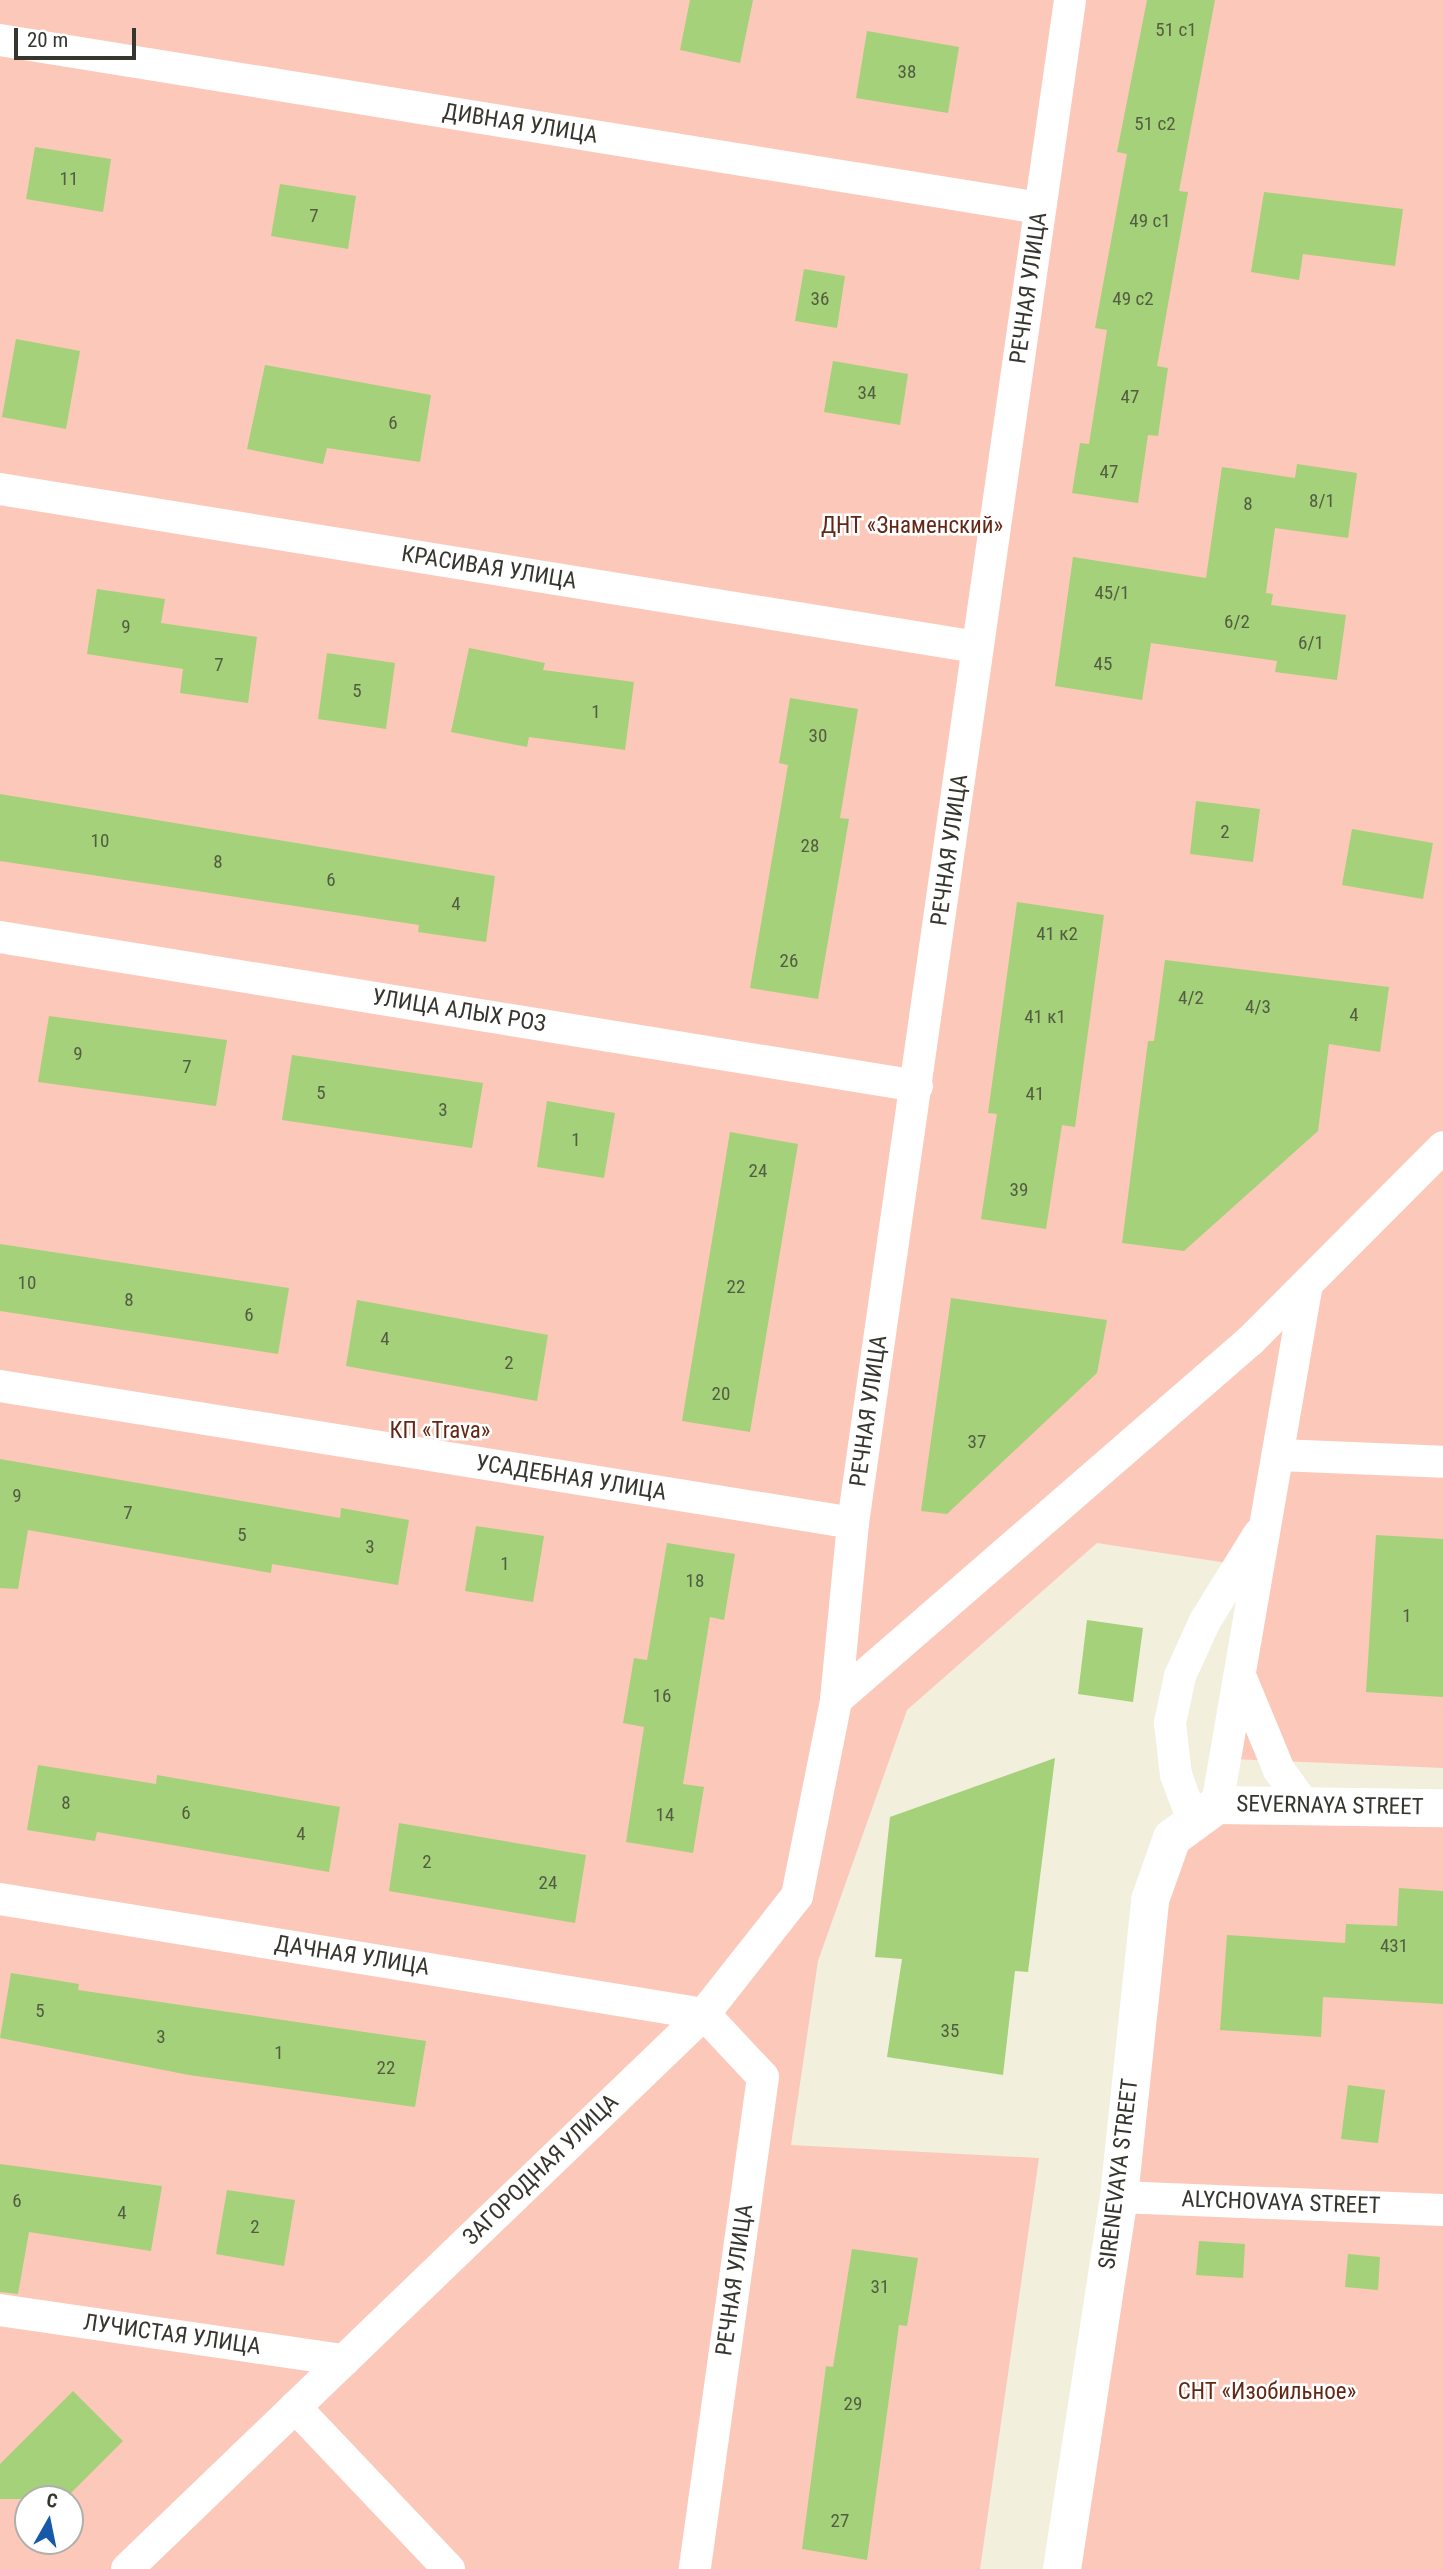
<!DOCTYPE html>
<html>
<head>
<meta charset="utf-8">
<style>
  body { margin:0 }
  #map { position:relative; width:1443px; height:2569px; overflow:hidden; background:#f2efdc; font-family:"Roboto Condensed",sans-serif }
  div>[style] { position:absolute }
  [style*='--x'] { left:calc(var(--x)*1px); top:calc(var(--y)*1px); width:calc(var(--w)*1px); rotate:calc(var(--a)*1deg) }
  .green>* { inset:0; background:#fcc8b9 }
  .building>* { inset:0; background:#a5d17a }
  .street>* { height:32px; margin:-16px; padding:0 16px; transform-origin:16px; border-radius:16px; background:#fff }
  .secondary>* { height:38px; margin:-19px; padding:0 19px; transform-origin:19px; border-radius:19px; background:#fff }
  span { translate:-50% -50%; white-space:nowrap; text-align:center; line-height:1.15; -webkit-text-stroke:5px #fff; paint-order:stroke }
  .number-label { font-size:19px; color:#525d41 }
  .number-label span { -webkit-text-stroke-width:0 }
  .street-label { font-size:23px; color:#37362e }
  .park-label { font-size:23px; color:#632715 }
  .north { position:absolute; left:14px; top:2485px; width:70px; height:70px; box-sizing:border-box; background:#fff; border:2px solid #afafab; border-radius:50%; rotate:9deg; font-size:19px; font-weight:700; line-height:28px; text-align:center; color:#37362e }
  .north::after { content:''; display:block; margin:auto; width:24px; height:32px; background:#1659a9; clip-path:polygon(50% 0,100% 100%,50% 72%,0 100%) }
  .scale { position:absolute; left:14px; top:28px; width:122px; height:32px; box-sizing:border-box; border:4px solid #37362e; border-top:0; padding-left:9px; font-size:21px; line-height:24px; white-space:nowrap; color:#37362e; -webkit-text-stroke:5px #fff; paint-order:stroke }
</style>
</head>
<body>
<div id="map">
  <div class="green">
    <i style="clip-path:polygon(evenodd,0 0,1443px 0,1443px 1768px,1210px 1758px,1247px 1566px,1097px 1543px,907px 1710px,818px 1961px,791px 2145px,1039px 2158px,980px 2569px,0 2569px,0 0,28px 2499px,70px 2499px,70px 2541px,28px 2541px,28px 2499px)"></i>
    <i style="clip-path:polygon(1443px 1808px,1443px 2569px,1062px 2569px,1150px 1900px,1192px 1818px)"></i>
  </div>
  <div class="building">
    <i style="clip-path:polygon(690px 0,753px 0,740px 63px,680px 50px)"></i>
    <i style="clip-path:polygon(1147px 0,1215px 0,1179px 191px,1188px 192px,1157px 366px,1168px 368px,1158px 436px,1148px 435px,1138px 503px,1072px 493px,1080px 443px,1089px 444px,1107px 330px,1095px 328px,1127px 154px,1117px 152px)"></i>
    <i style="clip-path:polygon(867px 31px,959px 47px,948px 113px,856px 98px)"></i>
    <i style="clip-path:polygon(35px 147px,111px 159px,103px 212px,26px 199px)"></i>
    <i style="clip-path:polygon(280px 184px,356px 196px,348px 249px,271px 236px)"></i>
    <i style="clip-path:polygon(1264px 192px,1403px 209px,1395px 266px,1303px 254px,1299px 280px,1251px 272px)"></i>
    <i style="clip-path:polygon(804px 269px,845px 276px,837px 328px,795px 321px)"></i>
    <i style="clip-path:polygon(16px 339px,80px 351px,66px 429px,2px 417px)"></i>
    <i style="clip-path:polygon(833px 361px,908px 374px,900px 425px,824px 412px)"></i>
    <i style="clip-path:polygon(265px 365px,431px 395px,420px 462px,327px 448px,323px 464px,247px 449px)"></i>
    <i style="clip-path:polygon(1297px 464px,1357px 473px,1348px 538px,1275px 528px,1266px 593px,1273px 594px,1271px 605px,1346px 615px,1337px 680px,1275px 672px,1277px 661px,1151px 643px,1142px 700px,1055px 686px,1073px 557px,1206px 578px,1222px 467px,1295px 478px)"></i>
    <i style="clip-path:polygon(97px 589px,165px 599px,161px 623px,257px 637px,248px 703px,180px 693px,183px 669px,87px 654px)"></i>
    <i style="clip-path:polygon(469px 648px,545px 663px,543px 670px,634px 682px,625px 750px,529px 737px,527px 747px,451px 732px)"></i>
    <i style="clip-path:polygon(327px 653px,395px 663px,386px 729px,318px 719px)"></i>
    <i style="clip-path:polygon(790px 698px,858px 709px,840px 818px,849px 819px,818px 999px,750px 988px,788px 765px,779px 763px)"></i>
    <i style="clip-path:polygon(0 794px,495px 876px,486px 942px,418px 932px,419px 925px,0 861px)"></i>
    <i style="clip-path:polygon(1196px 801px,1260px 809px,1253px 862px,1190px 854px)"></i>
    <i style="clip-path:polygon(1352px 829px,1433px 843px,1423px 899px,1342px 885px)"></i>
    <i style="clip-path:polygon(1017px 902px,1104px 915px,1075px 1127px,1062px 1125px,1046px 1229px,981px 1219px,997px 1114px,988px 1113px)"></i>
    <i style="clip-path:polygon(1165px 960px,1389px 987px,1380px 1052px,1329px 1044px,1318px 1131px,1184px 1251px,1122px 1243px,1148px 1041px,1154px 1041px)"></i>
    <i style="clip-path:polygon(49px 1016px,227px 1040px,216px 1106px,38px 1082px)"></i>
    <i style="clip-path:polygon(292px 1055px,483px 1083px,472px 1148px,282px 1120px)"></i>
    <i style="clip-path:polygon(547px 1101px,615px 1113px,604px 1178px,537px 1167px)"></i>
    <i style="clip-path:polygon(730px 1132px,798px 1144px,750px 1432px,682px 1421px)"></i>
    <i style="clip-path:polygon(0 1244px,289px 1288px,278px 1354px,0 1311px)"></i>
    <i style="clip-path:polygon(951px 1298px,1107px 1320px,1097px 1373px,947px 1514px,921px 1511px)"></i>
    <i style="clip-path:polygon(357px 1300px,548px 1335px,537px 1401px,346px 1366px)"></i>
    <i style="clip-path:polygon(0 1459px,340px 1518px,341px 1508px,409px 1520px,398px 1585px,272px 1564px,271px 1573px,28px 1530px,18px 1589px,0 1588px)"></i>
    <i style="clip-path:polygon(476px 1526px,544px 1536px,533px 1602px,465px 1591px)"></i>
    <i style="clip-path:polygon(1376px 1535px,1443px 1539px,1443px 1697px,1366px 1692px)"></i>
    <i style="clip-path:polygon(667px 1543px,735px 1554px,724px 1620px,710px 1617px,683px 1784px,704px 1787px,693px 1853px,626px 1842px,644px 1727px,623px 1723px,634px 1658px,647px 1660px)"></i>
    <i style="clip-path:polygon(1087px 1620px,1143px 1628px,1133px 1702px,1078px 1694px)"></i>
    <i style="clip-path:polygon(1055px 1758px,1028px 1972px,1015px 1971px,1003px 2075px,887px 2057px,902px 1959px,875px 1957px,890px 1817px)"></i>
    <i style="clip-path:polygon(38px 1765px,156px 1784px,157px 1775px,340px 1807px,329px 1872px,97px 1832px,95px 1841px,27px 1830px)"></i>
    <i style="clip-path:polygon(399px 1823px,586px 1855px,575px 1923px,389px 1891px)"></i>
    <i style="clip-path:polygon(1399px 1888px,1443px 1891px,1443px 2004px,1323px 1997px,1321px 2037px,1220px 2030px,1227px 1935px,1345px 1943px,1346px 1924px,1397px 1926px)"></i>
    <i style="clip-path:polygon(11px 1973px,79px 1984px,78px 1990px,426px 2041px,415px 2107px,189px 2075px,0 2038px)"></i>
    <i style="clip-path:polygon(1348px 2085px,1385px 2090px,1378px 2143px,1341px 2139px)"></i>
    <i style="clip-path:polygon(0 2164px,162px 2186px,151px 2251px,29px 2232px,18px 2294px,0 2292px)"></i>
    <i style="clip-path:polygon(227px 2190px,295px 2200px,284px 2266px,216px 2254px)"></i>
    <i style="clip-path:polygon(1199px 2241px,1245px 2244px,1243px 2278px,1196px 2275px)"></i>
    <i style="clip-path:polygon(852px 2249px,918px 2258px,907px 2326px,899px 2325px,867px 2560px,802px 2549px,826px 2366px,833px 2367px)"></i>
    <i style="clip-path:polygon(1348px 2254px,1380px 2257px,1378px 2290px,1345px 2287px)"></i>
    <i style="clip-path:polygon(73px 2391px,123px 2441px,65px 2499px,0 2499px,0 2464px)"></i>
  </div>
  <div class="street">
    <i style="--x:0;--y:40;--w:1053;--a:9.18"></i>
    <i style="--x:0;--y:489;--w:990;--a:9.19"></i>
    <i style="--x:0;--y:937;--w:929;--a:9.23"></i>
    <i style="--x:0;--y:1386;--w:864;--a:9.12"></i>
    <i style="--x:1279;--y:1455;--w:164;--a:2.4"></i>
    <i style="--x:1241;--y:1678;--w:100;--a:67.6"></i>
    <i style="--x:1279;--y:1770;--w:39;--a:54"></i>
    <i style="--x:836;--y:1700;--w:549;--a:-40.94"></i>
    <i style="--x:1251;--y:1340;--w:272;--a:-45.1"></i>
    <i style="--x:1217;--y:1805;--w:524;--a:-80.21"></i>
    <i style="--x:1192;--y:1818;--w:46;--a:-110.4"></i>
    <i style="--x:1176;--y:1775;--w:52;--a:-96.6"></i>
    <i style="--x:1170;--y:1723;--w:48;--a:-78"></i>
    <i style="--x:1180;--y:1676;--w:60;--a:-65.6"></i>
    <i style="--x:1205;--y:1621;--w:102;--a:-58.2"></i>
    <i style="--x:0;--y:1899;--w:713;--a:9.28"></i>
    <i style="--x:704;--y:2014;--w:86;--a:46.9"></i>
    <i style="--x:763;--y:2077;--w:497;--a:97.9"></i>
    <i style="--x:1119;--y:2197;--w:324;--a:2.3"></i>
    <i style="--x:0;--y:2310;--w:348;--a:8.3"></i>
    <i style="--x:295;--y:2407;--w:224;--a:46.5"></i>
    <i style="--x:127;--y:2569;--w:801;--a:-43.89"></i>
    <i style="--x:704;--y:2014;--w:150;--a:-51.8"></i>
    <i style="--x:797;--y:1896;--w:200;--a:-78.7"></i>
    <i style="--x:836;--y:1700;--w:178;--a:-84.5"></i>
    <i style="--x:853;--y:1523;--w:1538;--a:-81.89"></i>
  </div>
  <div class="secondary">
    <i style="--x:1062;--y:2569;--w:376;--a:-81.3"></i>
    <i style="--x:1119;--y:2197;--w:299;--a:-84"></i>
    <i style="--x:1150;--y:1900;--w:66;--a:-70.5"></i>
    <i style="--x:1172;--y:1838;--w:56;--a:-36.3"></i>
    <i style="--x:1217;--y:1805;--w:226;--a:0.8"></i>
  </div>
  <div class="number-label">
    <span style="left:1176px;top:30px">51 с1</span>
    <span style="left:907px;top:72px">38</span>
    <span style="left:1155px;top:124px">51 с2</span>
    <span style="left:69px;top:179px">11</span>
    <span style="left:314px;top:216px">7</span>
    <span style="left:1150px;top:221px">49 с1</span>
    <span style="left:820px;top:299px">36</span>
    <span style="left:1133px;top:299px">49 с2</span>
    <span style="left:867px;top:393px">34</span>
    <span style="left:1130px;top:397px">47</span>
    <span style="left:393px;top:423px">6</span>
    <span style="left:1109px;top:472px">47</span>
    <span style="left:1322px;top:501px">8/1</span>
    <span style="left:1248px;top:504px">8</span>
    <span style="left:1112px;top:593px">45/1</span>
    <span style="left:1237px;top:622px">6/2</span>
    <span style="left:126px;top:627px">9</span>
    <span style="left:1311px;top:643px">6/1</span>
    <span style="left:1103px;top:664px">45</span>
    <span style="left:219px;top:665px">7</span>
    <span style="left:357px;top:691px">5</span>
    <span style="left:596px;top:712px">1</span>
    <span style="left:818px;top:736px">30</span>
    <span style="left:1225px;top:832px">2</span>
    <span style="left:100px;top:841px">10</span>
    <span style="left:810px;top:846px">28</span>
    <span style="left:218px;top:862px">8</span>
    <span style="left:331px;top:880px">6</span>
    <span style="left:456px;top:904px">4</span>
    <span style="left:1057px;top:934px">41 к2</span>
    <span style="left:789px;top:961px">26</span>
    <span style="left:1191px;top:998px">4/2</span>
    <span style="left:1258px;top:1007px">4/3</span>
    <span style="left:1354px;top:1015px">4</span>
    <span style="left:1045px;top:1017px">41 к1</span>
    <span style="left:78px;top:1054px">9</span>
    <span style="left:187px;top:1067px">7</span>
    <span style="left:321px;top:1093px">5</span>
    <span style="left:1035px;top:1094px">41</span>
    <span style="left:443px;top:1110px">3</span>
    <span style="left:576px;top:1140px">1</span>
    <span style="left:758px;top:1171px">24</span>
    <span style="left:1019px;top:1190px">39</span>
    <span style="left:27px;top:1283px">10</span>
    <span style="left:736px;top:1287px">22</span>
    <span style="left:129px;top:1300px">8</span>
    <span style="left:249px;top:1315px">6</span>
    <span style="left:385px;top:1339px">4</span>
    <span style="left:509px;top:1363px">2</span>
    <span style="left:721px;top:1394px">20</span>
    <span style="left:977px;top:1442px">37</span>
    <span style="left:17px;top:1496px">9</span>
    <span style="left:128px;top:1513px">7</span>
    <span style="left:242px;top:1535px">5</span>
    <span style="left:370px;top:1547px">3</span>
    <span style="left:505px;top:1564px">1</span>
    <span style="left:695px;top:1581px">18</span>
    <span style="left:1407px;top:1616px">1</span>
    <span style="left:662px;top:1696px">16</span>
    <span style="left:66px;top:1803px">8</span>
    <span style="left:186px;top:1813px">6</span>
    <span style="left:665px;top:1815px">14</span>
    <span style="left:301px;top:1834px">4</span>
    <span style="left:427px;top:1862px">2</span>
    <span style="left:548px;top:1883px">24</span>
    <span style="left:1394px;top:1946px">431</span>
    <span style="left:40px;top:2011px">5</span>
    <span style="left:950px;top:2031px">35</span>
    <span style="left:161px;top:2037px">3</span>
    <span style="left:279px;top:2053px">1</span>
    <span style="left:386px;top:2068px">22</span>
    <span style="left:17px;top:2201px">6</span>
    <span style="left:122px;top:2213px">4</span>
    <span style="left:255px;top:2227px">2</span>
    <span style="left:880px;top:2287px">31</span>
    <span style="left:853px;top:2404px">29</span>
    <span style="left:840px;top:2521px">27</span>
  </div>
  <div class="street-label">
    <span style="left:520px;top:124px;rotate:9deg">ДИВНАЯ УЛИЦА</span>
    <span style="left:1029px;top:288px;rotate:-82deg">РЕЧНАЯ УЛИЦА</span>
    <span style="left:489px;top:568px;rotate:9deg">КРАСИВАЯ УЛИЦА</span>
    <span style="left:950px;top:850px;rotate:-82deg">РЕЧНАЯ УЛИЦА</span>
    <span style="left:459px;top:1011px;rotate:9deg">УЛИЦА АЛЫХ РОЗ</span>
    <span style="left:869px;top:1411px;rotate:-82deg">РЕЧНАЯ УЛИЦА</span>
    <span style="left:571px;top:1478px;rotate:9deg">УСАДЕБНАЯ УЛИЦА</span>
    <span style="left:1330px;top:1806px;rotate:1deg">SEVERNAYA STREET</span>
    <span style="left:352px;top:1956px;rotate:9deg">ДАЧНАЯ УЛИЦА</span>
    <span style="left:541px;top:2170px;rotate:-44deg">ЗАГОРОДНАЯ УЛИЦА</span>
    <span style="left:1119px;top:2174px;rotate:-83deg">SIRENEVAYA STREET</span>
    <span style="left:1281px;top:2203px;rotate:2deg">ALYCHOVAYA STREET</span>
    <span style="left:735px;top:2280px;rotate:-82deg">РЕЧНАЯ УЛИЦА</span>
    <span style="left:172px;top:2335px;rotate:8deg">ЛУЧИСТАЯ УЛИЦА</span>
  </div>
  <div class="park-label">
    <span style="left:912px;top:526px">ДНТ «Знаменский»</span>
    <span style="left:440px;top:1431px">КП «Trava»</span>
    <span style="left:1267px;top:2392px">СНТ «Изобильное»</span>
  </div>
  <div class="north">С</div>
  <div class="scale">20 m</div>
</div>
</body>
</html>
